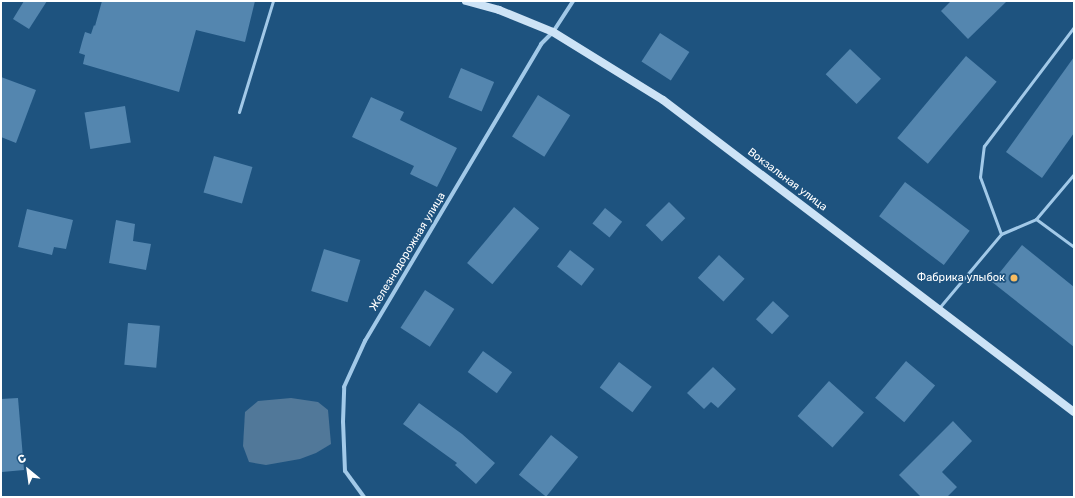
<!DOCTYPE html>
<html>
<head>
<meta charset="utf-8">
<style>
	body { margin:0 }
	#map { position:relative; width:1075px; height:498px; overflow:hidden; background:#1e537f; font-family:Rubik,sans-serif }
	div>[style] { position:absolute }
	.water>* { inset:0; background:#517899 }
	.building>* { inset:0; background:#5486af; transform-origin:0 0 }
	.lane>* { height:3px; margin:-1.5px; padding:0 1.5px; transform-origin:1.5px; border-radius:1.5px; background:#a2c9e8 }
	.street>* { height:4px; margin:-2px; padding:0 2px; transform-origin:2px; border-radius:2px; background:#a2c9e8 }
	.secondary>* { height:8px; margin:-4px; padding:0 4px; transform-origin:4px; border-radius:4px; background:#cde3f6 }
	.dots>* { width:11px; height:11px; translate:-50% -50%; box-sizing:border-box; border:2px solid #1e537f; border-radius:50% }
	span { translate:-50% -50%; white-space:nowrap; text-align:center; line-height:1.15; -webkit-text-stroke:3.5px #1e537f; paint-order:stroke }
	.street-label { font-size:11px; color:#fff }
	.poi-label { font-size:11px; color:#fff }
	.right { translate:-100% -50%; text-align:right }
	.frame { position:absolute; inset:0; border:2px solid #fff; pointer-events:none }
	.north { position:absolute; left:8px; top:450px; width:40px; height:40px; -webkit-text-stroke:3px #1e537f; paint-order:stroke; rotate:331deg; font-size:11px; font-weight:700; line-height:16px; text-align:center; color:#fff }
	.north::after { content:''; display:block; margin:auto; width:14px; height:18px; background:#fff; clip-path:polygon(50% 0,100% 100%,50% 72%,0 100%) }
</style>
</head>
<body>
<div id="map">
	<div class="water">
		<div style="clip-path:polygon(291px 398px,318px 402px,328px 410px,331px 444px,316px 453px,300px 459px,266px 465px,249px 462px,243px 446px,245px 412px,258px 401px)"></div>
	</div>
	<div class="building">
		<div style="clip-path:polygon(24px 1px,47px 1px,29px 29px,13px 19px)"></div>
		<div style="clip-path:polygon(102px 1px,255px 1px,245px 42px,196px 30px,179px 92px,83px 64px,85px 55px,79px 53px,82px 42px,85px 32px,91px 34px,94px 25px,95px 26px)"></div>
		<div style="clip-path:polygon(951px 1px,1007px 1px,968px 39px,941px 11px)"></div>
		<div style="left:660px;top:33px;width:35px;height:34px;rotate:33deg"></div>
		<div style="left:850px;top:49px;width:43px;height:35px;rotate:44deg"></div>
		<div style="left:966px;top:56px;width:40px;height:107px;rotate:40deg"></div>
		<div style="clip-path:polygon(1074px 57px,1074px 133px,1042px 178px,1006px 152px)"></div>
		<div style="left:461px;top:68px;width:36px;height:32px;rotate:23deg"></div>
		<div style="clip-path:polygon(1px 77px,36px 90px,16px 143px,1px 137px)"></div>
		<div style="left:538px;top:95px;width:38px;height:49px;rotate:32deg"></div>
		<div style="clip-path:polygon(371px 97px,404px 112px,400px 120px,457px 148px,437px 187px,410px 174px,414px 166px,352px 137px)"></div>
		<div style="left:125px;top:106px;width:37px;height:41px;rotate:81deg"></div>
		<div style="left:214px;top:156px;width:40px;height:38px;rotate:16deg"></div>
		<div style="left:905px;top:182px;width:81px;height:43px;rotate:37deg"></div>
		<div style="left:669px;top:202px;width:23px;height:33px;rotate:45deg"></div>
		<div style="left:514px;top:207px;width:33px;height:73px;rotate:40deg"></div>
		<div style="left:605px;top:208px;width:22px;height:20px;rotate:39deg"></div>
		<div style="clip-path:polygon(27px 209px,73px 220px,66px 249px,54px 247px,52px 255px,18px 247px)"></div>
		<div style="clip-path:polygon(116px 220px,135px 224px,133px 241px,151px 244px,146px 270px,109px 263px)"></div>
		<div style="clip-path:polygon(1022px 245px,1074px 287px,1074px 347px,992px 282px)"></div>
		<div style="left:324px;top:249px;width:38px;height:44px;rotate:17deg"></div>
		<div style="left:570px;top:250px;width:31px;height:21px;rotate:38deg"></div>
		<div style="left:719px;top:255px;width:35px;height:31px;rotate:43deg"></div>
		<div style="left:425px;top:290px;width:35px;height:45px;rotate:33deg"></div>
		<div style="left:773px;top:301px;width:22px;height:25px;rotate:43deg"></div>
		<div style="left:128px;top:323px;width:32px;height:42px;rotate:5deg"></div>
		<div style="left:483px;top:351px;width:36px;height:26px;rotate:36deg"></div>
		<div style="left:906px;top:361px;width:38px;height:48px;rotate:40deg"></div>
		<div style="left:619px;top:362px;width:41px;height:32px;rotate:37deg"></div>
		<div style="clip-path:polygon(713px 367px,736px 389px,718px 408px,711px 402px,704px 409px,687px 393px)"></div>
		<div style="left:829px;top:381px;width:47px;height:47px;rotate:42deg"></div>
		<div style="clip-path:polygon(18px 398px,24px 470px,2px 472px,1px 399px)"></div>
		<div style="clip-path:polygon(419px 403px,462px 434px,495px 463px,476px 484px,455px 465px,457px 463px,403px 424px)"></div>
		<div style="clip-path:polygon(953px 421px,972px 441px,942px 472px,957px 487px,947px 497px,921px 497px,899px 475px)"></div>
		<div style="left:551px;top:435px;width:35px;height:51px;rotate:39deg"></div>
	</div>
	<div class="lane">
		<div style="left:239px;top:112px;width:116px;rotate:-73deg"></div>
		<div style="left:1036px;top:219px;width:47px;rotate:36.4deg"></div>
		<div style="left:1001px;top:234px;width:61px;rotate:-110.2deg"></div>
		<div style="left:980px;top:177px;width:31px;rotate:-83deg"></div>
		<div style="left:984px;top:146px;width:149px;rotate:-52.9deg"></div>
		<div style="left:939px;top:308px;width:97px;rotate:-50deg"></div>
		<div style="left:1001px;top:234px;width:38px;rotate:-23deg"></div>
		<div style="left:1036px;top:219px;width:59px;rotate:-49.8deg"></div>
	</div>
	<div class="street">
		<div style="left:364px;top:497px;width:32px;rotate:-126deg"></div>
		<div style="left:345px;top:471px;width:49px;rotate:-92.3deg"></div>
		<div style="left:343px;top:422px;width:35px;rotate:-88deg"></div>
		<div style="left:344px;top:387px;width:51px;rotate:-65.5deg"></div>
		<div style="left:365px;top:341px;width:345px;rotate:-59.3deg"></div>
		<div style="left:541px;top:44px;width:17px;rotate:-45deg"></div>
		<div style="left:553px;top:32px;width:37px;rotate:-57deg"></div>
	</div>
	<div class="secondary">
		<div style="left:466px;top:1px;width:34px;rotate:15deg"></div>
		<div style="left:499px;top:10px;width:58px;rotate:22.2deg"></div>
		<div style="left:553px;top:32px;width:129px;rotate:31.7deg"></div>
		<div style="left:663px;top:100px;width:516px;rotate:37.2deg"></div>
	</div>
	<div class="dots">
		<div style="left:1014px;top:278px;background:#f7bc61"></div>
	</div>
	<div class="street-label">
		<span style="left:787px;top:180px;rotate:37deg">Вокзальная улица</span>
		<span style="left:408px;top:252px;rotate:-59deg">Железнодорожная улица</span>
	</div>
	<div class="poi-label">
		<span class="right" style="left:1005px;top:278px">Фабрика улыбок</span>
	</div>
	<div class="frame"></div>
	<div class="north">С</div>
</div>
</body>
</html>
